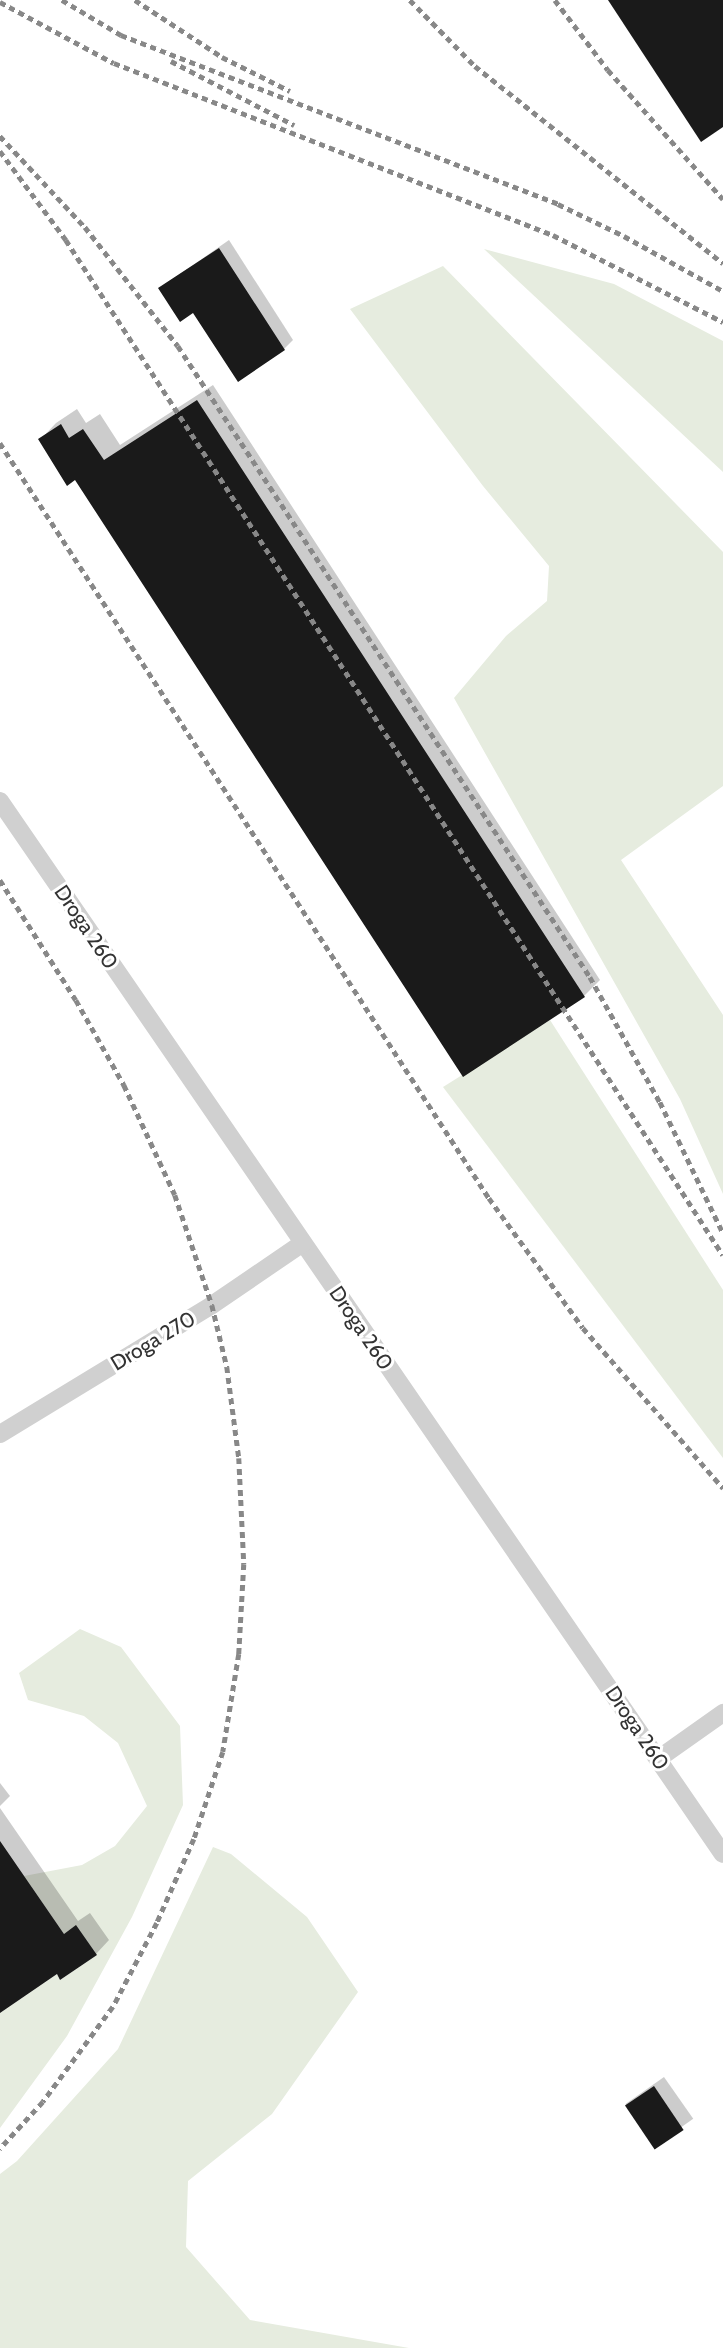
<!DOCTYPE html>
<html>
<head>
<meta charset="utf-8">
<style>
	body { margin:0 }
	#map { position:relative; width:723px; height:2348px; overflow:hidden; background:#fff; font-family:Cabin,sans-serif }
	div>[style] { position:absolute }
	.green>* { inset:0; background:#e6ecdf }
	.shadow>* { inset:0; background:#0003; transform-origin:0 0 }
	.building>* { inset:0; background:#1a1a1a; transform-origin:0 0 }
	.service>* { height:18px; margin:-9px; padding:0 9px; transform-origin:9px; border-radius:9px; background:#d0d0d0 }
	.rail>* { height:4.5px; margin-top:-2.25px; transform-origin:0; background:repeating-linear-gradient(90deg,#888 0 6px,transparent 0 10.5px) }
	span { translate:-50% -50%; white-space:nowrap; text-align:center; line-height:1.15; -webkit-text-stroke:6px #fff; paint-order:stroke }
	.street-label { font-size:21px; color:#333 }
</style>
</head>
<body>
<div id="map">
	<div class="green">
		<div style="clip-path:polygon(484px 249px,614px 284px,723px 341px,723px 472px)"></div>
		<div style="clip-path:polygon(443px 266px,723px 552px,723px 786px,621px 860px,723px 1015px,723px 1194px,680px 1099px,454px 698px,506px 636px,547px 601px,549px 566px,483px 486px,350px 309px)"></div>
		<div style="clip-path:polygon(550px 1020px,723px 1290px,723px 1458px,443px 1087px)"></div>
		<div style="clip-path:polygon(80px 1629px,121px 1647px,180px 1726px,183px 1805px,132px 1917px,67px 2036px,0 2128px,0 2013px,57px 1974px,60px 1980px,97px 1955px,76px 1926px,64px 1934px,24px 1876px,82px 1865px,115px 1846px,147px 1806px,118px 1743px,84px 1716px,28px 1700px,19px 1673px)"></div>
		<div style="clip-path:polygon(213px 1847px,231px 1854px,307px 1917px,358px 1992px,272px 2114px,188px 2181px,186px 2247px,250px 2320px,409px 2348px,0 2348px,0 2174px,17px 2161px,118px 2049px)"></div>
	</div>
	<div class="shadow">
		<div style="clip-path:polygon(229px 240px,293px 340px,284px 349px,193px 311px,160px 288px)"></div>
		<div style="clip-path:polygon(213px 385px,600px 980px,584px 996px,40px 440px,56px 423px,77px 409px,86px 423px,100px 414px,120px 445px)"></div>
		<div style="clip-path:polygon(0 1783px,10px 1796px,0 1806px)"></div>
		<div style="clip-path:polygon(0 1808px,78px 1921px,90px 1913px,109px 1940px,96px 1954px,57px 1972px,0 2011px)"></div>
		<div style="left:664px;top:2077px;width:51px;height:47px;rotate:55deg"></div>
	</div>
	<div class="building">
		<div style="clip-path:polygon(608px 0,723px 0,723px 127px,701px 142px)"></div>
		<div style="clip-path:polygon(219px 248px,285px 350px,238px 382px,193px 313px,180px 322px,158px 288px)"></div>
		<div style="clip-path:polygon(197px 400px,585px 997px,463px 1077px,75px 480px,67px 486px,38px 439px,61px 424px,69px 438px,83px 429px,104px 460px)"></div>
		<div style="clip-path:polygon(0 1841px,64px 1934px,76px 1925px,97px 1955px,60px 1980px,57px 1974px,0 2013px)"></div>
		<div style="left:654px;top:2086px;width:53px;height:35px;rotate:56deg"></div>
	</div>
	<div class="service">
		<div style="left:0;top:801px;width:1277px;rotate:55.53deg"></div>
		<div style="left:0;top:1434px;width:248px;rotate:-31.3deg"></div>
		<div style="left:212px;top:1305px;width:110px;rotate:-34.3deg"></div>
		<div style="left:658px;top:1759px;width:80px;rotate:-35.3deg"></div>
	</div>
	<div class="rail">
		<div style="left:62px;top:0;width:69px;rotate:30.7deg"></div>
		<div style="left:121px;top:35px;width:469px;rotate:21.1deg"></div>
		<div style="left:558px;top:204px;width:73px;rotate:25.9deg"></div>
		<div style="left:624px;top:236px;width:113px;rotate:29.1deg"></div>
		<div style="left:135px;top:0;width:104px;rotate:33.2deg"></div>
		<div style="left:222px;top:57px;width:76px;rotate:26.6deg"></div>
		<div style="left:410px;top:0;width:93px;rotate:45.4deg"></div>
		<div style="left:475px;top:66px;width:317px;rotate:38.5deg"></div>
		<div style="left:555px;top:0;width:88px;rotate:52.9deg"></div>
		<div style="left:608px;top:70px;width:173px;rotate:48.3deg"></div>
		<div style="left:0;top:2px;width:129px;rotate:28.2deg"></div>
		<div style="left:114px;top:63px;width:471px;rotate:21.4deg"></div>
		<div style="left:553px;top:235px;width:191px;rotate:27.1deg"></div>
		<div style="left:171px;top:61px;width:139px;rotate:27.5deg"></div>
		<div style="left:0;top:136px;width:125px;rotate:47deg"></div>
		<div style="left:85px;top:227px;width:151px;rotate:52deg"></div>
		<div style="left:178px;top:346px;width:754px;rotate:56.86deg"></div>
		<div style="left:590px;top:977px;width:143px;rotate:60.8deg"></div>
		<div style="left:660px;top:1102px;width:145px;rotate:64.3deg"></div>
		<div style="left:0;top:151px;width:111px;rotate:53.4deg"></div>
		<div style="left:66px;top:240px;width:1209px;rotate:57.09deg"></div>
		<div style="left:0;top:443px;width:900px;rotate:57.07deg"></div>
		<div style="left:489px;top:1198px;width:160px;rotate:54.1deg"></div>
		<div style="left:583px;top:1328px;width:213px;rotate:48.8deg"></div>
		<div style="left:0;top:880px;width:142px;rotate:57.7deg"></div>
		<div style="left:76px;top:1000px;width:98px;rotate:60.5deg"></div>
		<div style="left:124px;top:1085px;width:121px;rotate:65.1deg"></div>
		<div style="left:175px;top:1195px;width:116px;rotate:71.4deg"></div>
		<div style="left:212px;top:1305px;width:64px;rotate:76.4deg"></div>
		<div style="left:227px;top:1367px;width:92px;rotate:82.5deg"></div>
		<div style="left:239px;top:1458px;width:106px;rotate:87.3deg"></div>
		<div style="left:244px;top:1564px;width:90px;rotate:93.2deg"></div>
		<div style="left:239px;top:1654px;width:99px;rotate:99.3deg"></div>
		<div style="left:223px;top:1752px;width:92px;rotate:108.4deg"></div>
		<div style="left:194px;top:1839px;width:92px;rotate:113.8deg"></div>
		<div style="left:157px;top:1923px;width:95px;rotate:117.6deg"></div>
		<div style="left:113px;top:2007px;width:118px;rotate:126.4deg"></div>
		<div style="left:43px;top:2102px;width:64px;rotate:132.5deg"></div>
	</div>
	<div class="street-label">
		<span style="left:86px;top:927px;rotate:56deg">Droga 260</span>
		<span style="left:361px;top:1328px;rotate:56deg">Droga 260</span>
		<span style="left:153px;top:1341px;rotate:-31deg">Droga 270</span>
		<span style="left:637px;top:1728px;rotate:56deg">Droga 260</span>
	</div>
</div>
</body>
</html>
